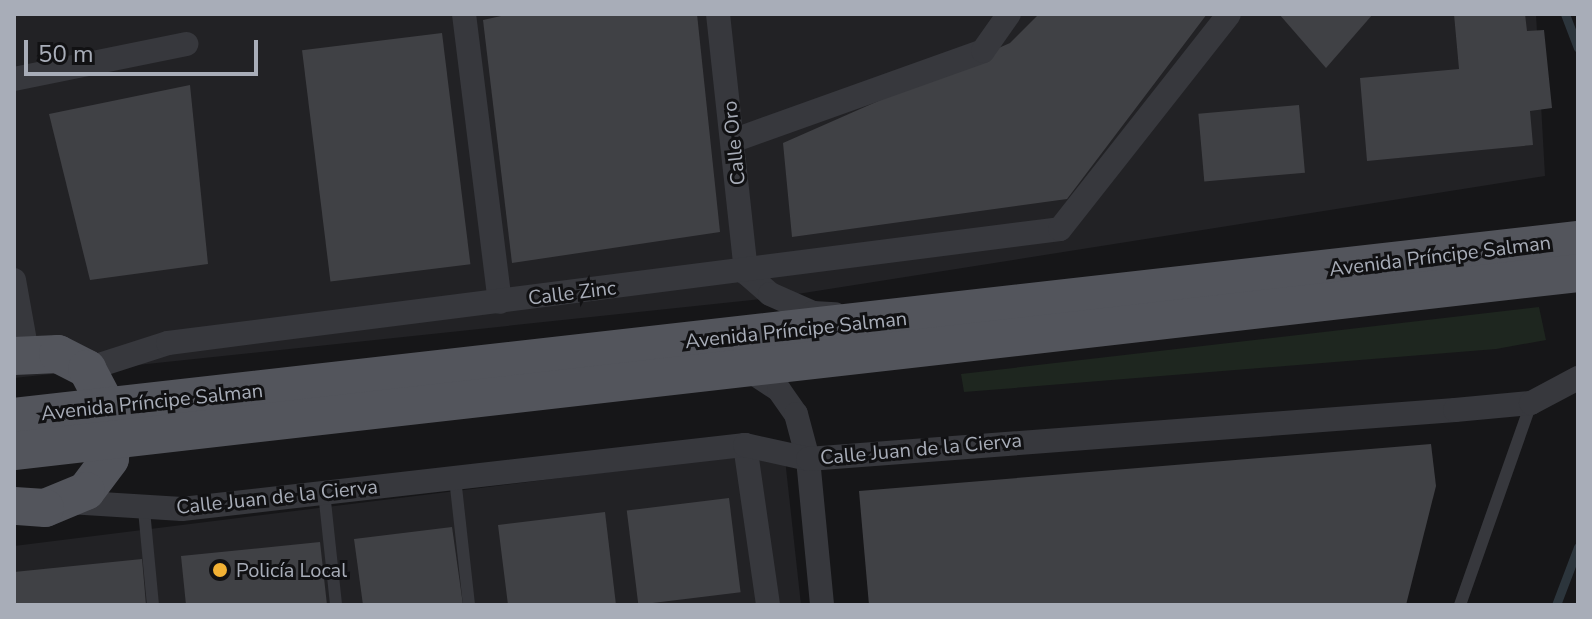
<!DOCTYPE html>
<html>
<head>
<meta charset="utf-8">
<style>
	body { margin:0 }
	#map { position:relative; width:1592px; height:619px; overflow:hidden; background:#161618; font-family:"Nunito Sans",sans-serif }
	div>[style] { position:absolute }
	.built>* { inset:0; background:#222225 }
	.green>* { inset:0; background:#1e261f }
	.stream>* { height:9px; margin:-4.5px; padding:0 4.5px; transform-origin:4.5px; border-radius:4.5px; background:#2c353c }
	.building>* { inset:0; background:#404145; transform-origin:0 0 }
	.service>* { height:12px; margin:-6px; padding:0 6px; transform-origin:6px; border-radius:6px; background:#37383d }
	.minor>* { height:24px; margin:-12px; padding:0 12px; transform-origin:12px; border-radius:12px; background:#37383d }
	.primary>* { height:38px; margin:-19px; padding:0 19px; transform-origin:19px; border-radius:19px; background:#53555c }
	.dots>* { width:22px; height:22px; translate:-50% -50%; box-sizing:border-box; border:4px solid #111113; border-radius:50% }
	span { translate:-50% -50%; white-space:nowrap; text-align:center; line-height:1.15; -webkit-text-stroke:6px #111113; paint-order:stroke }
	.street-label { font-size:20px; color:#a8adb8 }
	.poi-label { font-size:20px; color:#a8adb8 }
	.left { translate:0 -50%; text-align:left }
	.frame { position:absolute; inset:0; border:16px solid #a8adb8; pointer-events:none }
	.scale { position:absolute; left:24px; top:40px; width:234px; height:36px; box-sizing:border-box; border:4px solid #a8adb8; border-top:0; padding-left:10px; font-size:24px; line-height:28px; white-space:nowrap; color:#a8adb8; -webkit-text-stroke:6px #111113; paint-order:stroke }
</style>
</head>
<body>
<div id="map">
	<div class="built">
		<div style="clip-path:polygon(14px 14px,1536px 14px,1545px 176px,772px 298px,14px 378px)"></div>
		<div style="clip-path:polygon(784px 450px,801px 605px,14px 605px,14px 546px)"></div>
	</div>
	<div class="green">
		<div style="clip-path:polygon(1539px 307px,1546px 340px,1496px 349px,964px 392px,961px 374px)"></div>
	</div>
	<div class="stream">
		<div style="left:1565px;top:14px;width:36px;rotate:69deg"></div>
		<div style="left:1556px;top:605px;width:62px;rotate:-69.2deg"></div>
	</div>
	<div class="building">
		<div style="clip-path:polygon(510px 14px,697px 14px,720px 232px,512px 263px,483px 20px)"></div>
		<div style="clip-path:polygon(1039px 14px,1207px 14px,1067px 199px,792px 237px,783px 143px,1010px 43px)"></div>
		<div style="clip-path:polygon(1279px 14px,1373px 14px,1326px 68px)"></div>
		<div style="clip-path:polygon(1454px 14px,1525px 14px,1527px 31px,1544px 30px,1552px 108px,1530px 111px,1533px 145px,1367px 161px,1360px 78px,1459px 69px)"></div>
		<div style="left:442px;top:33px;width:233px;height:141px;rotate:83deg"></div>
		<div style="clip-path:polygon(190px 85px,208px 264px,90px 280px,49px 114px)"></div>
		<div style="left:1299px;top:105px;width:68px;height:101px;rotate:85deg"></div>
		<div style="clip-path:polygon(1431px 444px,1436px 486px,1406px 605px,869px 605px,859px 491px)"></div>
		<div style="left:729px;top:498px;width:95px;height:103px;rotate:83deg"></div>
		<div style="clip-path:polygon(605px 512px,616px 605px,508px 605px,498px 525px)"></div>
		<div style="clip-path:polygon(452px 527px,463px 605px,363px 605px,354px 539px)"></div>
		<div style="clip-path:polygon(320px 542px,327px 605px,186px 605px,181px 556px)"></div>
		<div style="clip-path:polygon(142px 559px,146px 605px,14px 605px,14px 572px)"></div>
	</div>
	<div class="service">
		<div style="left:455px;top:478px;width:128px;rotate:83.7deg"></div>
		<div style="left:324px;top:492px;width:114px;rotate:83.9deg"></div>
		<div style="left:144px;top:510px;width:95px;rotate:84.6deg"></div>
		<div style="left:1460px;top:605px;width:214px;rotate:-70.6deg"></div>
	</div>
	<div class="minor">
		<div style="left:464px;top:14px;width:290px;rotate:82.9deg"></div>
		<div style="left:718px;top:14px;width:261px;rotate:83.8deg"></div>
		<div style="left:746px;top:273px;width:32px;rotate:41deg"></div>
		<div style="left:770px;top:294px;width:47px;rotate:23.8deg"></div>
		<div style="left:813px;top:313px;width:22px;rotate:3deg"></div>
		<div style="left:14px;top:79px;width:176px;rotate:-11.5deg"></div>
		<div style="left:735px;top:140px;width:263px;rotate:-19.7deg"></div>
		<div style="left:983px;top:51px;width:45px;rotate:-54.9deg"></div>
		<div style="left:14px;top:280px;width:73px;rotate:79.8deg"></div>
		<div style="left:744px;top:367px;width:42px;rotate:33.3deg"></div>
		<div style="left:779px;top:390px;width:29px;rotate:55deg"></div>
		<div style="left:796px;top:414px;width:47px;rotate:75.1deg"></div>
		<div style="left:808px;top:459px;width:147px;rotate:84.5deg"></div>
		<div style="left:87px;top:369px;width:85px;rotate:-17.8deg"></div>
		<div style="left:168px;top:343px;width:899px;rotate:-7.28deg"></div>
		<div style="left:1060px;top:229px;width:273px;rotate:-51.8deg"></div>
		<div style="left:745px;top:445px;width:162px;rotate:81.8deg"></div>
		<div style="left:69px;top:502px;width:113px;rotate:3.5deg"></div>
		<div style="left:182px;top:509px;width:567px;rotate:-6.49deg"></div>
		<div style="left:745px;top:445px;width:65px;rotate:12.5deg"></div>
		<div style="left:808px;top:459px;width:649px;rotate:-4.33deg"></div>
		<div style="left:1455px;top:410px;width:76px;rotate:-5.3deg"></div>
		<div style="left:1531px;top:403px;width:53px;rotate:-28deg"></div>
	</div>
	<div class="primary">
		<div style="left:14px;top:356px;width:44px;rotate:-2.6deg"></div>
		<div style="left:58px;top:354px;width:33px;rotate:27deg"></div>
		<div style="left:87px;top:369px;width:60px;rotate:62.2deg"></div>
		<div style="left:115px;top:422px;width:37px;rotate:98deg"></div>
		<div style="left:110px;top:459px;width:40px;rotate:127deg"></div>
		<div style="left:86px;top:491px;width:44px;rotate:157.5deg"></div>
		<div style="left:45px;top:508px;width:31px;rotate:-176deg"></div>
		<div style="left:14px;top:417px;width:1574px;rotate:-6.46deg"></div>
		<div style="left:14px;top:451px;width:1574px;rotate:-6.49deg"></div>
	</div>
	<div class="dots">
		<div style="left:220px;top:570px;background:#f2b134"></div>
	</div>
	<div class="street-label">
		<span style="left:734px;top:143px;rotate:-96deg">Calle Oro</span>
		<span style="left:1440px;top:256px;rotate:-7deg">Avenida Príncipe Salman</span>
		<span style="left:572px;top:293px;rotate:-7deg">Calle Zinc</span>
		<span style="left:796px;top:330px;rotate:-6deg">Avenida Príncipe Salman</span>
		<span style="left:152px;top:402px;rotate:-6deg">Avenida Príncipe Salman</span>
		<span style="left:921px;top:449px;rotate:-5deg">Calle Juan de la Cierva</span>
		<span style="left:277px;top:497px;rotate:-6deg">Calle Juan de la Cierva</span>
	</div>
	<div class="poi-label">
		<span class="left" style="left:236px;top:570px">Policía Local</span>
	</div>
	<div class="frame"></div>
	<div class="scale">50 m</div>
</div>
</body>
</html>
